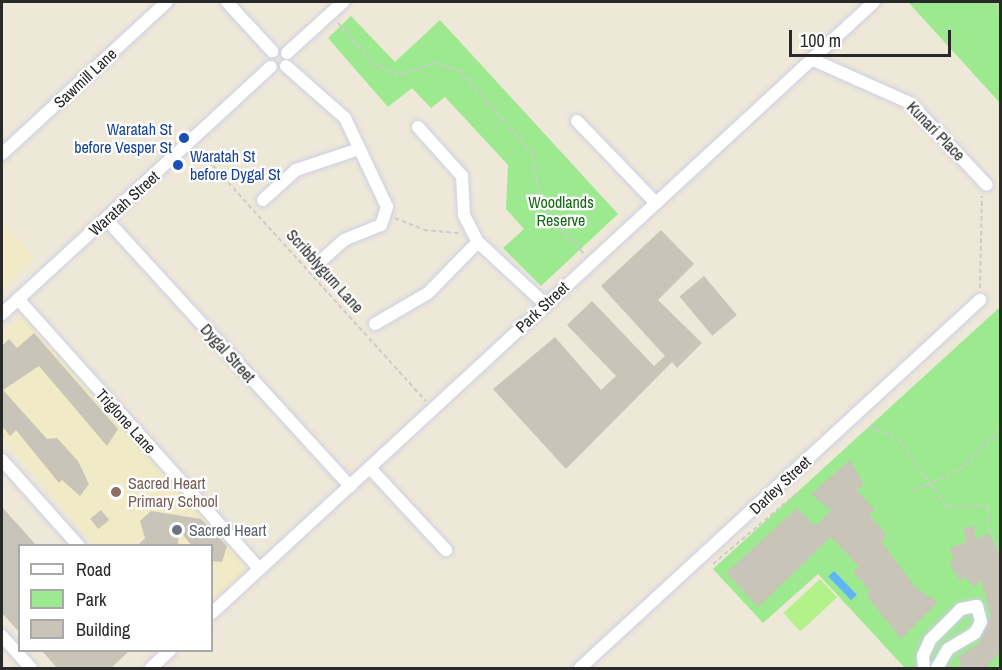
<!DOCTYPE html>
<html>
<head>
<meta charset="utf-8">
<style>
	body { margin:0 }
	#map { position:relative; width:1002px; height:670px; overflow:hidden; background:#ede8d8; font-family:"Archivo Narrow",sans-serif }
	div>[style] { position:absolute }
	.education>* { inset:0; background:#f1eac6 }
	.green>* { inset:0; background:#9de98f }
	.pitch>* { inset:0; background:#b2f289; transform-origin:0 0 }
	.water>* { inset:0; background:#60b5fa; transform-origin:0 0 }
	.building>* { inset:0; background:#c8c4b8; transform-origin:0 0 }
	.path>* { height:2px; margin-top:-1px; transform-origin:0; background:repeating-linear-gradient(90deg,#ccc 0 4.5px,transparent 0 7.5px) }
	.roads { filter:drop-shadow(0 0 2px #cecee4) drop-shadow(0 0 2px #cecee4) }
	.minor>* { height:12px; margin:-6px; padding:0 6px; transform-origin:6px; border-radius:6px; background:#fff }
	.dots>* { width:16px; height:16px; translate:-50% -50%; box-sizing:border-box; border:3px solid #fff; border-radius:50% }
	span { translate:-50% -50%; white-space:nowrap; text-align:center; line-height:1.15; -webkit-text-stroke:4.5px #fff; paint-order:stroke }
	.street-label { font-size:16px; color:#292929 }
	.transit-label { font-size:16px; color:#164399 }
	.right { translate:-100% -50%; text-align:right }
	.left { translate:0 -50%; text-align:left }
	.park-label { font-size:16px; color:#146c12 }
	.education-label { font-size:16px; color:#785e54 }
	.worship-label { font-size:16px; color:#5b616d }
	.frame { position:absolute; inset:0; border:3px solid #292929; pointer-events:none }
	.legend { position:absolute; left:18px; top:544px; width:195px; height:108px; box-sizing:border-box; background:#fff; border:2px solid #a9a9a9; margin:0; padding:8px 10px; list-style:none; font-size:18px; color:#292929 }
	.legend li { display:flex; align-items:center; gap:12px; height:30px }
	.legend b { width:30px; border:2px solid #a9a9a9 }
	.scale { position:absolute; left:789px; top:30px; width:162px; height:27px; box-sizing:border-box; border:3px solid #292929; border-top:0; padding-left:8px; font-size:18px; line-height:21px; white-space:nowrap; color:#292929; -webkit-text-stroke:4px #fff; paint-order:stroke }
</style>
</head>
<body>
<div id="map">
	<div class="education">
		<div style="clip-path:polygon(2px 220px,35px 259px,2px 290px)"></div>
		<div style="clip-path:polygon(24px 314px,251px 566px,212px 601px,212px 546px,94px 545px,2px 438px,2px 334px)"></div>
	</div>
	<div class="green">
		<div style="clip-path:polygon(908px 2px,1000px 2px,1000px 103px)"></div>
		<div style="clip-path:polygon(351px 16px,395px 62px,440px 20px,618px 214px,541px 286px,503px 248px,524px 229px,506px 209px,508px 165px,445px 97px,431px 108px,412px 88px,388px 107px,328px 38px)"></div>
		<div style="clip-path:polygon(1000px 307px,1000px 668px,905px 668px,818px 574px,763px 623px,713px 569px)"></div>
	</div>
	<div class="pitch">
		<div style="left:820px;top:579px;width:25px;height:50px;rotate:47deg"></div>
	</div>
	<div class="water">
		<div style="left:834px;top:571px;width:33px;height:8px;rotate:46deg"></div>
	</div>
	<div class="building">
		<div style="clip-path:polygon(661px 230px,694px 264px,658px 300px,702px 343px,677px 368px,672px 362px,566px 469px,493px 389px,555px 337px,601px 390px,616px 376px,567px 325px,592px 301px,654px 366px,665px 356px,601px 286px)"></div>
		<div style="left:704px;top:276px;width:51px;height:32px;rotate:50deg"></div>
		<div style="clip-path:polygon(34px 333px,118px 429px,107px 446px,39px 366px,3px 390px,47px 439px,57px 438px,78px 461px,89px 484px,80px 496px,62px 480px,59px 483px,16px 430px,10px 436px,2px 426px,2px 346px,9px 339px,17px 348px)"></div>
		<div style="clip-path:polygon(850px 460px,864px 484px,857px 490px,875px 510px,869px 515px,887px 535px,881px 541px,916px 588px,938px 602px,901px 639px,867px 596px,871px 592px,853px 572px,859px 567px,831px 537px,758px 607px,726px 573px,797px 508px,815px 526px,831px 511px,811px 494px)"></div>
		<div style="clip-path:polygon(2px 507px,37px 546px,20px 546px,20px 633px,2px 613px)"></div>
		<div style="left:101px;top:510px;width:13px;height:14px;rotate:51deg"></div>
		<div style="clip-path:polygon(151px 511px,201px 519px,227px 546px,222px 562px,212px 561px,212px 546px,192px 546px,179px 530px,178px 546px,137px 546px,145px 538px,140px 521px)"></div>
		<div style="clip-path:polygon(974px 526px,976px 539px,989px 534px,1000px 556px,1000px 652px,984px 669px,962px 669px,958px 657px,979px 644px,991px 615px,981px 580px,974px 587px,965px 577px,960px 581px,949px 562px,954px 560px,949px 548px,966px 542px,963px 528px)"></div>
		<div style="clip-path:polygon(42px 651px,129px 651px,110px 669px,58px 669px)"></div>
	</div>
	<div class="path">
		<div style="left:993px;top:2px;width:11px;rotate:49deg"></div>
		<div style="left:338px;top:23px;width:54px;rotate:49.5deg"></div>
		<div style="left:373px;top:64px;width:29px;rotate:22deg"></div>
		<div style="left:400px;top:75px;width:36px;rotate:-19deg"></div>
		<div style="left:434px;top:63px;width:27px;rotate:17deg"></div>
		<div style="left:460px;top:71px;width:111px;rotate:48.7deg"></div>
		<div style="left:533px;top:154px;width:51px;rotate:82.2deg"></div>
		<div style="left:540px;top:205px;width:67px;rotate:48deg"></div>
		<div style="left:198px;top:149px;width:340px;rotate:47.9deg"></div>
		<div style="left:395px;top:218px;width:31px;rotate:22deg"></div>
		<div style="left:424px;top:230px;width:36px;rotate:5deg"></div>
		<div style="left:980px;top:288px;width:92px;rotate:-88.8deg"></div>
		<div style="left:869px;top:427px;width:31px;rotate:22deg"></div>
		<div style="left:898px;top:439px;width:55px;rotate:54.6deg"></div>
		<div style="left:930px;top:484px;width:18px;rotate:164deg"></div>
		<div style="left:1000px;top:430px;width:52px;rotate:135deg"></div>
		<div style="left:963px;top:467px;width:37px;rotate:153deg"></div>
		<div style="left:930px;top:484px;width:28px;rotate:55deg"></div>
		<div style="left:946px;top:507px;width:42px;rotate:-1.4deg"></div>
		<div style="left:988px;top:506px;width:23px;rotate:88deg"></div>
		<div style="left:989px;top:529px;width:25px;rotate:63deg"></div>
		<div style="left:713px;top:564px;width:110px;rotate:-40.2deg"></div>
		<div style="left:999px;top:668px;width:1px"></div>
	</div>
	<div class="roads">
		<div class="minor">
			<div style="left:227px;top:2px;width:67px;rotate:47.4deg"></div>
			<div style="left:287px;top:53px;width:76px;rotate:-42.3deg"></div>
			<div style="left:811px;top:59px;width:108px;rotate:24deg"></div>
			<div style="left:910px;top:103px;width:112px;rotate:46.8deg"></div>
			<div style="left:286px;top:66px;width:79px;rotate:41.4deg"></div>
			<div style="left:345px;top:118px;width:98px;rotate:64.7deg"></div>
			<div style="left:387px;top:207px;width:19px;rotate:108deg"></div>
			<div style="left:381px;top:225px;width:40px;rotate:158deg"></div>
			<div style="left:344px;top:240px;width:31px;rotate:138deg"></div>
			<div style="left:577px;top:121px;width:114px;rotate:46.1deg"></div>
			<div style="left:418px;top:127px;width:66px;rotate:48.1deg"></div>
			<div style="left:462px;top:176px;width:39px;rotate:87deg"></div>
			<div style="left:464px;top:215px;width:30px;rotate:63deg"></div>
			<div style="left:478px;top:242px;width:91px;rotate:42.8deg"></div>
			<div style="left:2px;top:154px;width:224px;rotate:-42.7deg"></div>
			<div style="left:263px;top:200px;width:45px;rotate:-42.3deg"></div>
			<div style="left:296px;top:170px;width:66px;rotate:-18.4deg"></div>
			<div style="left:106px;top:219px;width:362px;rotate:47.6deg"></div>
			<div style="left:18px;top:299px;width:362px;rotate:48.2deg"></div>
			<div style="left:2px;top:314px;width:365px;rotate:-42.6deg"></div>
			<div style="left:375px;top:324px;width:61px;rotate:-30.3deg"></div>
			<div style="left:428px;top:293px;width:71px;rotate:-45.6deg"></div>
			<div style="left:2px;top:460px;width:115px;rotate:48.2deg"></div>
			<div style="left:370px;top:468px;width:112px;rotate:47.2deg"></div>
			<div style="left:212px;top:613px;width:901px;rotate:-42.71deg"></div>
			<div style="left:2px;top:636px;width:43px;rotate:47.8deg"></div>
			<div style="left:151px;top:668px;width:26px;rotate:-43deg"></div>
			<div style="left:580px;top:668px;width:544px;rotate:-42.61deg"></div>
			<div style="left:924px;top:668px;width:12px;rotate:-95deg"></div>
			<div style="left:923px;top:656px;width:17px;rotate:-66deg"></div>
			<div style="left:930px;top:640px;width:44px;rotate:-45deg"></div>
			<div style="left:961px;top:609px;width:16px;rotate:-11deg"></div>
			<div style="left:977px;top:606px;width:16px;rotate:76deg"></div>
			<div style="left:981px;top:622px;width:13px;rotate:119deg"></div>
			<div style="left:975px;top:633px;width:31px;rotate:149deg"></div>
			<div style="left:948px;top:649px;width:22px;rotate:120deg"></div>
		</div>
	</div>
	<div class="dots">
		<div style="left:184px;top:138px;background:#1a4fb4"></div>
		<div style="left:178px;top:165px;background:#1a4fb4"></div>
		<div style="left:116px;top:492px;background:#8d6e63"></div>
		<div style="left:177px;top:530px;background:#6b7280"></div>
	</div>
	<div class="street-label">
		<span style="left:85px;top:78px;rotate:-43deg">Sawmill Lane</span>
		<span style="left:936px;top:131px;rotate:46deg">Kunari Place</span>
		<span style="left:124px;top:203px;rotate:-42deg">Waratah Street</span>
		<span style="left:325px;top:271px;rotate:48deg">Scribblygum Lane</span>
		<span style="left:542px;top:307px;rotate:-43deg">Park Street</span>
		<span style="left:228px;top:353px;rotate:48deg">Dygal Street</span>
		<span style="left:126px;top:421px;rotate:48deg">Triglone Lane</span>
		<span style="left:780px;top:485px;rotate:-43deg">Darley Street</span>
	</div>
	<div class="transit-label">
		<span class="right" style="left:172px;top:138px">Waratah St<br>before Vesper St</span>
		<span class="left" style="left:190px;top:165px">Waratah St<br>before Dygal St</span>
	</div>
	<div class="park-label">
		<span style="left:561px;top:211px">Woodlands<br>Reserve</span>
	</div>
	<div class="education-label">
		<span class="left" style="left:128px;top:492px">Sacred Heart<br>Primary School</span>
	</div>
	<div class="worship-label">
		<span class="left" style="left:189px;top:530px">Sacred Heart</span>
	</div>
	<div class="frame"></div>
	<ul class="legend">
	<li><b style="height:8px;background:#fff"></b>Road</li>
	<li><b style="height:16px;background:#9de98f"></b>Park</li>
	<li><b style="height:16px;background:#c8c4b8"></b>Building</li>
	</ul>
	<div class="scale">100 m</div>
</div>
</body>
</html>
